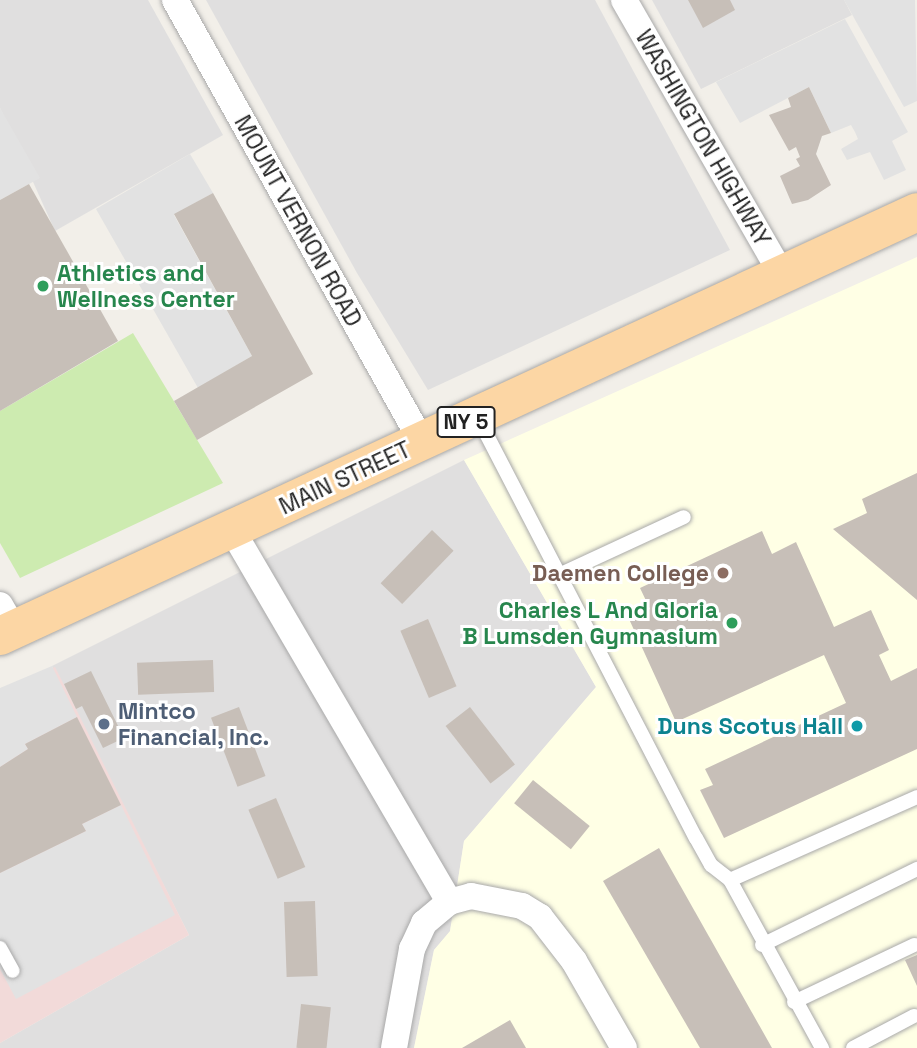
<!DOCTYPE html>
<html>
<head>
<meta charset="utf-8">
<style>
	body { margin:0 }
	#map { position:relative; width:917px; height:1048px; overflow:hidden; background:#f2efe9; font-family:"Space Grotesk",sans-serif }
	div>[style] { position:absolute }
	.residential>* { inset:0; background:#e0dfdf }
	.commercial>* { inset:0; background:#f2dad9 }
	.education>* { inset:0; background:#ffffe5 }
	.grass>* { inset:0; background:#cdebb0 }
	.parking>* { inset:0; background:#e2e2e2 }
	.building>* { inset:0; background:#c7bfb8; transform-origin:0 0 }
	.roads { filter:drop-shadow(0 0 2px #a9a9a9) drop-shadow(0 0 2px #a9a9a9) }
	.service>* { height:14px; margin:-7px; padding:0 7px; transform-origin:7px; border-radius:7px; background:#fff }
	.minor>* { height:26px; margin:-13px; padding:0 13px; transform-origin:13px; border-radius:13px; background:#fff }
	.primary>* { height:38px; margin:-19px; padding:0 19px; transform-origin:19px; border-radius:19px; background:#fcd6a4 }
	.dots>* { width:19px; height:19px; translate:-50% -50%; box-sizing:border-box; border:4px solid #fff; border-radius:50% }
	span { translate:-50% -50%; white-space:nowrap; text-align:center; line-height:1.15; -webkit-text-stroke:6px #fff; paint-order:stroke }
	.shield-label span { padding:2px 5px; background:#fff; border:2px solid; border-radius:5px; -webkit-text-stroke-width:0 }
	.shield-label { font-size:21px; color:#222; font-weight:700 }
	.street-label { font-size:23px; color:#222 }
	.leisure-label { font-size:23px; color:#27864d; font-weight:700 }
	.left { translate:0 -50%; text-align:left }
	.right { translate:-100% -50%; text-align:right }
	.education-label { font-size:23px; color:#785e54; font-weight:700 }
	.service-label { font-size:23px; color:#4e5e75; font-weight:700 }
	.culture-label { font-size:23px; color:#0d838f; font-weight:700 }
</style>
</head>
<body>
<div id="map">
	<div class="residential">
		<div style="clip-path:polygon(0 0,148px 0,223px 135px,55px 231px,0 108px)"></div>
		<div style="clip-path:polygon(206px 0,595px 0,730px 250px,428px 390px,357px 273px)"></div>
		<div style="clip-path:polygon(652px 0,844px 0,852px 15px,701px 89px)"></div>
		<div style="clip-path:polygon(464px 460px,596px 687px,464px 841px,450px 932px,434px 950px,414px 1048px,0 1048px,0 1043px,189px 935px,52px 666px)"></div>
	</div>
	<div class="commercial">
		<div style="clip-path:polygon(55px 667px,189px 935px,0 1043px,0 692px)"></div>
	</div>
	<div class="education">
		<div style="clip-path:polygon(917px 257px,917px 1048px,414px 1048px,434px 950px,450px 931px,464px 841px,596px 687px,464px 460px)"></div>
	</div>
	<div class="grass">
		<div style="clip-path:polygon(133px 333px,223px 483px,20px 578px,0 543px,0 411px)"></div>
	</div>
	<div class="parking">
		<div style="clip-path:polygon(844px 0,915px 0,917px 101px,904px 107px)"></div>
		<div style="clip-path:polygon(845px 19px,908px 132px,892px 141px,906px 170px,884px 180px,870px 152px,847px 160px,841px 149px,858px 139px,855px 132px,851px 125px,831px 133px,809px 87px,740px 123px,716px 82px)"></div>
		<div style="clip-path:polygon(0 108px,40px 178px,0 200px)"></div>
		<div style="clip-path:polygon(190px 154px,213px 193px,174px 215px,252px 356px,198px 388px,96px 209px)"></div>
		<div style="clip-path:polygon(52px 666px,77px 717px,25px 744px,28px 749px,0 767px,0 688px)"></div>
		<div style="clip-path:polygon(121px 805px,175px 915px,16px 999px,0 969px,0 873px,86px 831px,82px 824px)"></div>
	</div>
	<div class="building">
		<div style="clip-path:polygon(688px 0,730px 0,735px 10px,703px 28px)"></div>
		<div style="clip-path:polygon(809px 87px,831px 133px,822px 136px,816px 154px,831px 185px,808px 200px,792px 204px,780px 176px,800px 166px,796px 159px,800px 157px,796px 147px,789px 151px,769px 115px,791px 107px,788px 98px)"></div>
		<div style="clip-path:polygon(29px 184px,118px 341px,0 411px,0 200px)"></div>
		<div style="clip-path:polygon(213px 193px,313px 374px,197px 440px,174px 401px,252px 356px,174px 214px)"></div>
		<div style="clip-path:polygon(917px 473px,917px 600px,833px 529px,867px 513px,862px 499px)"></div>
		<div style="left:432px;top:530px;width:30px;height:74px;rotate:44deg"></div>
		<div style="clip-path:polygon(762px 531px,772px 554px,796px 542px,834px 627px,871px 610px,889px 650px,879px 655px,891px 681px,917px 668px,917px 749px,724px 838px,700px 790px,713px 785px,705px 769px,846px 703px,824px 655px,676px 722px,629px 619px,650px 609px,640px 588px)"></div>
		<div style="left:428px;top:619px;width:73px;height:30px;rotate:67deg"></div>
		<div style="left:213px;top:660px;width:32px;height:76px;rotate:88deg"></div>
		<div style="clip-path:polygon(91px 671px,124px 738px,103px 748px,82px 706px,76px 709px,64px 684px)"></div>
		<div style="left:239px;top:707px;width:74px;height:30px;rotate:69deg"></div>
		<div style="left:470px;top:707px;width:73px;height:31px;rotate:52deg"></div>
		<div style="clip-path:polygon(77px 717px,121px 805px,82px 824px,86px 831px,0 873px,0 767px,28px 749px,25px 744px)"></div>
		<div style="left:533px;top:780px;width:73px;height:30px;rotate:39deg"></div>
		<div style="left:276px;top:798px;width:75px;height:30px;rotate:67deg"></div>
		<div style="clip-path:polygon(659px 848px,772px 1048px,700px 1048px,603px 881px)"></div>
		<div style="left:315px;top:901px;width:75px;height:31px;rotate:88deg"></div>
		<div style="clip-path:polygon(917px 955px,917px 986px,905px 960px)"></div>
		<div style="left:301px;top:1004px;width:30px;height:44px;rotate:6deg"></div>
		<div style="clip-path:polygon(510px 1020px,526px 1048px,462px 1048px)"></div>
	</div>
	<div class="roads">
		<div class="service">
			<div style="left:478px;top:418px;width:473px;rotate:62.6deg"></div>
			<div style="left:696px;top:838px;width:31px;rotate:61deg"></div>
			<div style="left:711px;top:865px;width:24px;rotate:38deg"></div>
			<div style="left:730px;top:880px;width:192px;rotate:61.3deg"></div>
			<div style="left:563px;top:573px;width:133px;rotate:-24.8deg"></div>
			<div style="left:730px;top:880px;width:205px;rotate:-23.9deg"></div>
			<div style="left:762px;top:945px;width:173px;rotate:-26.1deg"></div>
			<div style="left:0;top:948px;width:26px;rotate:61deg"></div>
			<div style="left:794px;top:1002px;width:133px;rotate:-25.4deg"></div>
			<div style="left:853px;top:1048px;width:69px;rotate:-27.7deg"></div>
		</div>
		<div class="minor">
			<div style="left:175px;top:0;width:506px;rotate:60.8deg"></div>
			<div style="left:624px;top:0;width:317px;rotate:60.1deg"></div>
			<div style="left:232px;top:530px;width:431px;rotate:59.7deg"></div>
			<div style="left:0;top:605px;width:28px;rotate:60deg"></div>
			<div style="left:394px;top:1048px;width:101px;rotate:-79.7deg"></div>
			<div style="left:412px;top:949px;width:29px;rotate:-65deg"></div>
			<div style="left:424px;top:923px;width:33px;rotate:-40deg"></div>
			<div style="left:449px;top:902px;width:23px;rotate:-15deg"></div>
			<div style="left:471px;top:896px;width:52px;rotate:11.1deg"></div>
			<div style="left:522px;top:906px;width:21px;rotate:31deg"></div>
			<div style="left:540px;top:917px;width:56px;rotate:52.3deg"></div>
			<div style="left:574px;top:961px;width:100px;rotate:60.1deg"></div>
		</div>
		<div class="primary">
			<div style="left:0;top:636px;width:1010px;rotate:-24.81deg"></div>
		</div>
	</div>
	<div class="dots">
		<div style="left:43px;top:286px;background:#2e9e5b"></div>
		<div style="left:723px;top:573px;background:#8d6e63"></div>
		<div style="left:732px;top:623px;background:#2e9e5b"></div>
		<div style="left:104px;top:724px;background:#5c6f8a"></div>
		<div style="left:857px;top:726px;background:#0f9aa8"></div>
	</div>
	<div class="shield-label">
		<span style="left:466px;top:422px">NY 5</span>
	</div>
	<div class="street-label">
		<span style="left:703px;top:138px;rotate:60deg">WASHINGTON HIGHWAY</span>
		<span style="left:298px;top:221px;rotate:61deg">MOUNT VERNON ROAD</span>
		<span style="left:345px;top:478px;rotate:-25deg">MAIN STREET</span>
	</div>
	<div class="leisure-label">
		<span class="left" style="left:57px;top:286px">Athletics and<br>Wellness Center</span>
		<span class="right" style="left:718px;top:623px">Charles L And Gloria<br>B Lumsden Gymnasium</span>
	</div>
	<div class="education-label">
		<span class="right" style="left:709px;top:573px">Daemen College</span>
	</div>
	<div class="service-label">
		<span class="left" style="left:118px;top:724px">Mintco<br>Financial, Inc.</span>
	</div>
	<div class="culture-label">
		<span class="right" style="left:843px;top:726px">Duns Scotus Hall</span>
	</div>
</div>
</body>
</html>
